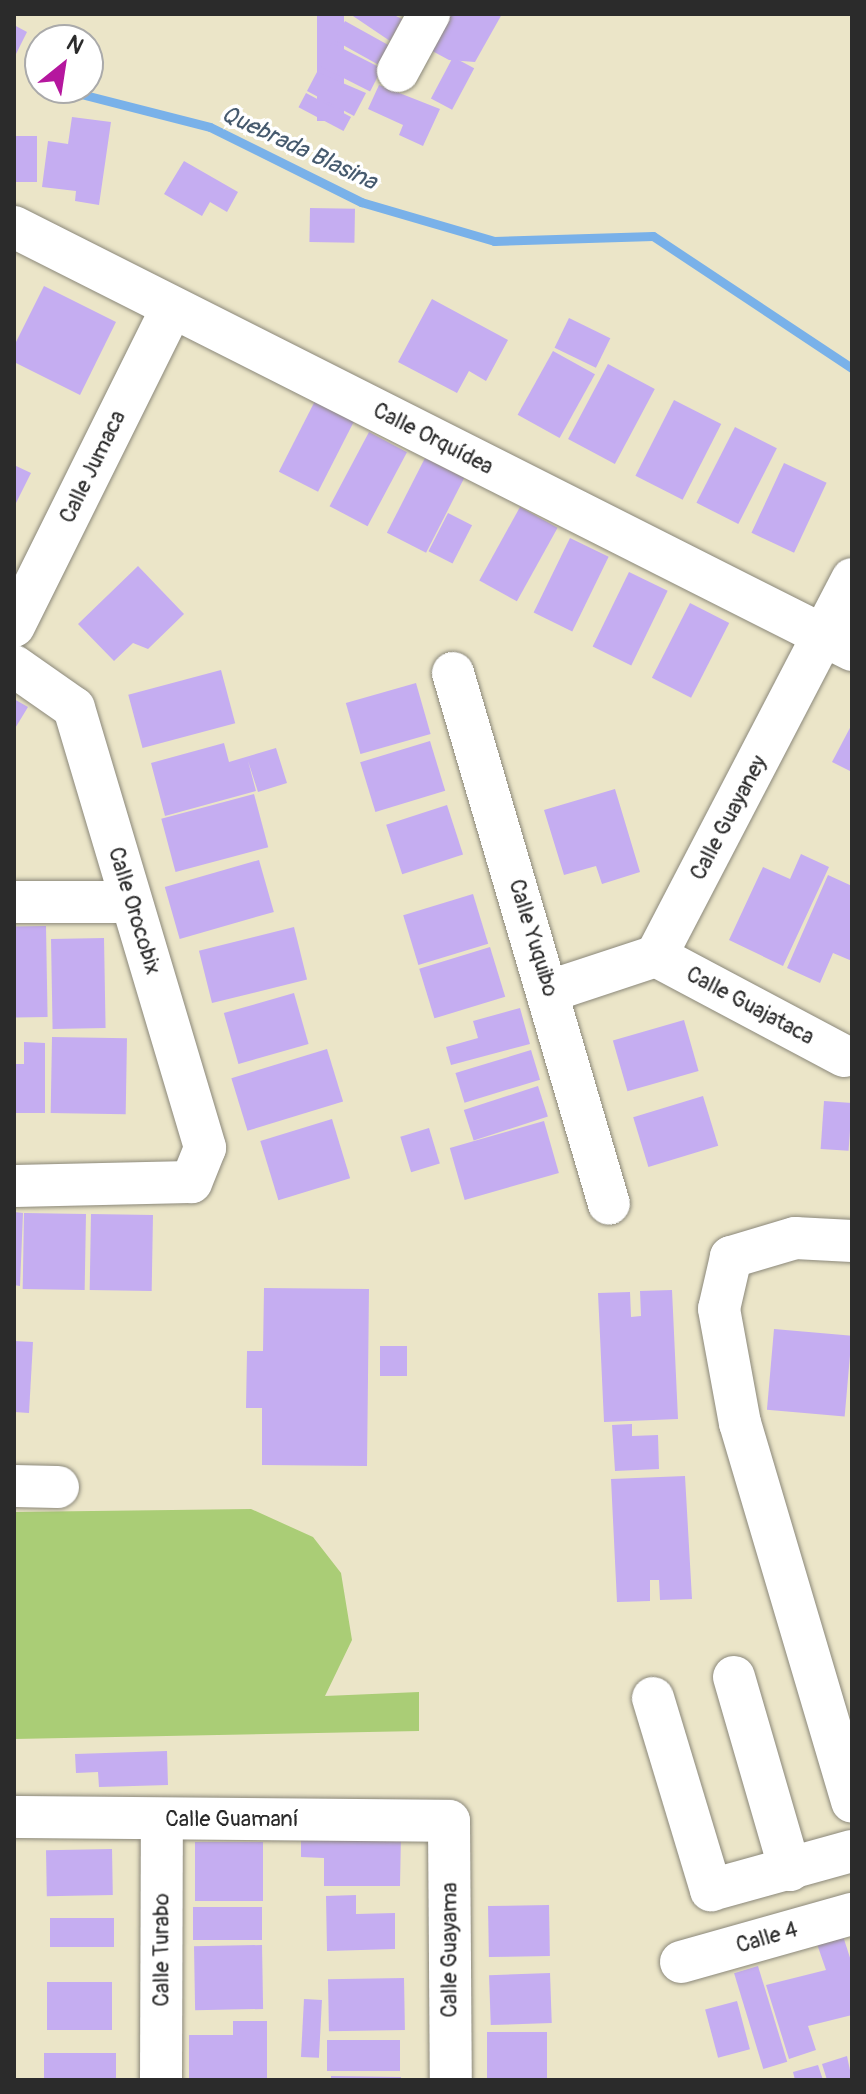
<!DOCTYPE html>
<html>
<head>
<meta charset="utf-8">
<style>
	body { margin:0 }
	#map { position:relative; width:866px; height:2094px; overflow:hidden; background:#ebe5c8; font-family:Pangolin,sans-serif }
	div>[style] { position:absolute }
	.green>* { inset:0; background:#aacd76 }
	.stream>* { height:9px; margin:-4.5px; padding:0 4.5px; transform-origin:4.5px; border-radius:4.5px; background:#79b1e9 }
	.building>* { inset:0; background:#c5adf1; transform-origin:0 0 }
	.roads { filter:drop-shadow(0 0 2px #8b887a) drop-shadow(0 0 2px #8b887a) }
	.minor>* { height:42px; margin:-21px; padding:0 21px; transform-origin:21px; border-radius:21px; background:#fff }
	span { translate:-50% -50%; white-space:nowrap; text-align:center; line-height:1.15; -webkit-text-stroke:7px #fff; paint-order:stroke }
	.street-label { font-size:22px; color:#2b2b2b }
	.water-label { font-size:24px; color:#465a6e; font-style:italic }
	.frame { position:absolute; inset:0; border:16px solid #2b2b2b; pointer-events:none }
	.north { position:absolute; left:24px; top:24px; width:80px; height:80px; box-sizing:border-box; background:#fff; border:2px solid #aaa; border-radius:50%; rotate:30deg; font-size:22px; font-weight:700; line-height:32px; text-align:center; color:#2b2b2b }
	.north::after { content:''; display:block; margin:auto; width:28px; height:36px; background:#b5179e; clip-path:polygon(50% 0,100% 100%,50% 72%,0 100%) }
</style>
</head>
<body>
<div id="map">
	<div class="green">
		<div style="clip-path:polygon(251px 1509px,313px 1537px,341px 1573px,352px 1640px,325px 1696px,419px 1692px,419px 1731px,14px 1739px,14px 1512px)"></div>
	</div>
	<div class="stream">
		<div style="left:73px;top:92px;width:141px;rotate:14.3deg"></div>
		<div style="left:210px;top:127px;width:169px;rotate:26.4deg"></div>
		<div style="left:361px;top:202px;width:139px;rotate:16.3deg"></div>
		<div style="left:494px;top:241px;width:159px;rotate:-1.8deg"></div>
		<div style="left:653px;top:236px;width:239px;rotate:33.6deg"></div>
	</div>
	<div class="building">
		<div style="left:317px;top:14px;width:27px;height:107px"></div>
		<div style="clip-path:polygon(350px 14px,392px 14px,402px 19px,390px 41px)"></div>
		<div style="clip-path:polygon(440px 14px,502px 14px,475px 62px,449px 60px,423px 46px)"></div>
		<div style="left:345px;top:21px;width:52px;height:22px;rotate:29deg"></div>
		<div style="clip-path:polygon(14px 25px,27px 32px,14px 58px)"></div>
		<div style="left:332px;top:43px;width:56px;height:26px;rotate:27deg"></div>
		<div style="left:453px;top:57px;width:24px;height:47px;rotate:28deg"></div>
		<div style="clip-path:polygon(317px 72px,366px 93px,354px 116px,307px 91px)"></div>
		<div style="clip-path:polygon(379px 85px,440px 109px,423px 146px,399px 135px,403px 125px,368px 109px)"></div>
		<div style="left:306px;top:93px;width:51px;height:16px;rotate:28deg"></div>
		<div style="clip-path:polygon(72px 117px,111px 122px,99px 205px,75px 201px,76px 191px,42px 187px,48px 141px,68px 144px)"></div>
		<div style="left:14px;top:136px;width:23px;height:46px"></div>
		<div style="clip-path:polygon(184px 161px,238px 192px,227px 212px,210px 202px,202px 216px,164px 194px)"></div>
		<div style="left:310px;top:208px;width:45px;height:34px;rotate:1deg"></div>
		<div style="clip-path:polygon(44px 286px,116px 322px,80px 395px,14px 362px,14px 346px)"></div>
		<div style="clip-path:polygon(432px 299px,508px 340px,486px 381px,469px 371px,457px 393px,398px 362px)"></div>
		<div style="left:569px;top:318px;width:46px;height:33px;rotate:26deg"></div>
		<div style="left:553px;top:351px;width:48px;height:73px;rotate:29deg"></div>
		<div style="left:608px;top:364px;width:53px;height:85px;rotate:28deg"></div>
		<div style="left:317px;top:397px;width:44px;height:84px;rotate:27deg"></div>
		<div style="left:674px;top:400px;width:53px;height:85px;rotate:27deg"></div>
		<div style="left:735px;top:427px;width:47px;height:85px;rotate:27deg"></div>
		<div style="left:369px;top:432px;width:43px;height:84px;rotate:28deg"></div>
		<div style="left:425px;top:458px;width:44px;height:84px;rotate:27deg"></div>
		<div style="left:784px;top:463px;width:47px;height:77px;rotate:25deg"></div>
		<div style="clip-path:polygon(14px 465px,31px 473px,14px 507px)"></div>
		<div style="left:520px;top:507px;width:43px;height:84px;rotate:29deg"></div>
		<div style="left:448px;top:513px;width:27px;height:43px;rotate:27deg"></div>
		<div style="left:570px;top:538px;width:43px;height:83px;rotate:26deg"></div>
		<div style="clip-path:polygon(138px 566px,184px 614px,148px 649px,133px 643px,114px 661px,78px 624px)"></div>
		<div style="left:629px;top:572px;width:43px;height:83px;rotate:26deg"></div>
		<div style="left:690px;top:603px;width:44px;height:84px;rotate:27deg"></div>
		<div style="left:221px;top:670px;width:55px;height:96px;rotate:75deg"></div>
		<div style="left:416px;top:683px;width:53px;height:73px;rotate:74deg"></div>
		<div style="clip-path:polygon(14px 699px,28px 707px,14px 730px)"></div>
		<div style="clip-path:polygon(852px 724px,852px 772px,832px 762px)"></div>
		<div style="left:430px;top:741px;width:52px;height:73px;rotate:73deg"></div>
		<div style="clip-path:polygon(224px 743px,229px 762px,276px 748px,287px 783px,258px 792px,248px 761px,256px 791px,165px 816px,151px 763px)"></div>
		<div style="clip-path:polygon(615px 789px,640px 872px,602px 884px,596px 866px,564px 875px,544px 810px)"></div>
		<div style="left:254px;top:794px;width:55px;height:96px;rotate:75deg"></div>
		<div style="left:447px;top:805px;width:52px;height:64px;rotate:72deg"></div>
		<div style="clip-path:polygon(801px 854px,829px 867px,783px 966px,729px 940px,763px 867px,790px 879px)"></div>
		<div style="left:259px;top:860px;width:54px;height:98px;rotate:74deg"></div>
		<div style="clip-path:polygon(828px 875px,852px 886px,852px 961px,833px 953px,820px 983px,787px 968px)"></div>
		<div style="left:473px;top:894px;width:52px;height:73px;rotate:73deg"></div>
		<div style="left:46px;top:926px;width:91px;height:32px;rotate:89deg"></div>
		<div style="left:294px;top:927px;width:54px;height:98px;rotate:76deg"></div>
		<div style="left:104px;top:938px;width:90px;height:53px;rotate:89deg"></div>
		<div style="left:490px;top:947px;width:52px;height:74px;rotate:73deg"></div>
		<div style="left:294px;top:993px;width:53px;height:73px;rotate:74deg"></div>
		<div style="clip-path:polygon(520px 1008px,530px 1044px,451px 1065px,446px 1047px,478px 1038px,473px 1021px)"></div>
		<div style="left:684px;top:1020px;width:53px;height:74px;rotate:74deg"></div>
		<div style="left:52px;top:1037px;width:75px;height:76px;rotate:1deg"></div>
		<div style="clip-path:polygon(24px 1042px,45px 1043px,45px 1113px,14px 1113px,14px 1064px,24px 1064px)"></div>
		<div style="left:327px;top:1049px;width:55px;height:100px;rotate:73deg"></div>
		<div style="left:531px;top:1050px;width:31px;height:79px;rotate:73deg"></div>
		<div style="left:538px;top:1086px;width:32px;height:78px;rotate:72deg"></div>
		<div style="left:703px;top:1096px;width:52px;height:73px;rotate:73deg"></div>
		<div style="left:824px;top:1101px;width:28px;height:48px;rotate:4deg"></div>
		<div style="left:332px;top:1119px;width:62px;height:75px;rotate:73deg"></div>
		<div style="left:544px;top:1121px;width:54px;height:98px;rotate:74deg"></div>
		<div style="left:429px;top:1128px;width:37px;height:30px;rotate:73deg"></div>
		<div style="clip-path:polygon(14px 1212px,23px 1213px,20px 1286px,14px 1285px)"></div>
		<div style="left:24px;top:1213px;width:62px;height:76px;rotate:1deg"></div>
		<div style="left:91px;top:1214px;width:62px;height:76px;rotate:1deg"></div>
		<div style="clip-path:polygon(264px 1288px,369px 1289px,367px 1466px,262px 1465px,262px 1408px,246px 1408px,247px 1351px,263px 1351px)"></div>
		<div style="clip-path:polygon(672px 1290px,678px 1419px,604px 1422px,598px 1293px,630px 1292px,631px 1317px,641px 1316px,640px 1291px)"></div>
		<div style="left:774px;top:1329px;width:78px;height:81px;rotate:5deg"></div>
		<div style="clip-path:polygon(14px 1341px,33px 1342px,29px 1413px,14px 1412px)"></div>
		<div style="left:380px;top:1346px;width:27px;height:30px"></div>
		<div style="clip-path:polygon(632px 1424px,632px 1436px,658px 1435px,659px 1469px,615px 1471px,612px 1425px)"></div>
		<div style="clip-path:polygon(685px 1476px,692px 1599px,660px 1600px,659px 1580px,650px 1580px,650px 1601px,617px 1602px,611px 1479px)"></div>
		<div style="clip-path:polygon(167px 1751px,168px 1785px,99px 1787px,98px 1772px,76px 1773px,75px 1754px)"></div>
		<div style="clip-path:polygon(301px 1834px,401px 1834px,400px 1886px,324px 1886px,324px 1858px,301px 1857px)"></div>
		<div style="left:263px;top:1842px;width:59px;height:68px;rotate:90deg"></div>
		<div style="left:112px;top:1849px;width:46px;height:66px;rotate:89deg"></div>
		<div style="clip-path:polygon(356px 1895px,356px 1914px,395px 1913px,395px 1949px,327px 1951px,326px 1896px)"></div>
		<div style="left:549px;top:1905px;width:51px;height:61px;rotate:89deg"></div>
		<div style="left:193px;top:1907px;width:69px;height:33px"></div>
		<div style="left:50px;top:1918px;width:64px;height:29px"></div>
		<div style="clip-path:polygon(843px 1936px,852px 1964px,852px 2015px,808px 2026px,816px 2050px,789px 2059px,766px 1985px,826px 1970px,817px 1944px)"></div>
		<div style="left:262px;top:1945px;width:64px;height:68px;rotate:89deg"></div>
		<div style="left:758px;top:1966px;width:100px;height:25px;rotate:73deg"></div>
		<div style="left:550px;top:1973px;width:50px;height:61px;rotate:88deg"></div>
		<div style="left:404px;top:1978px;width:52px;height:76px;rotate:89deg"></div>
		<div style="left:47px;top:1982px;width:65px;height:48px"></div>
		<div style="left:304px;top:1999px;width:18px;height:58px;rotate:3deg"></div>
		<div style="left:737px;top:2001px;width:50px;height:33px;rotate:75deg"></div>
		<div style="clip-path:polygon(233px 2021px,267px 2021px,267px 2080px,189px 2080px,189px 2035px,233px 2035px)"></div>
		<div style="left:547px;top:2032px;width:48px;height:60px;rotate:90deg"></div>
		<div style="left:400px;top:2040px;width:31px;height:73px;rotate:90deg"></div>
		<div style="left:44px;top:2053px;width:72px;height:27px"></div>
		<div style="clip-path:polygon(847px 2056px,852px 2080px,827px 2080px,822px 2064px)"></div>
		<div style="clip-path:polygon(818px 2065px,823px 2080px,795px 2080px,793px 2072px)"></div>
		<div style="clip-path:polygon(331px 2076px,401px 2077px,401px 2080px,331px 2080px)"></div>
	</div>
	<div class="roads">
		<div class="minor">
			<div style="left:398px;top:71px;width:65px;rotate:-61.5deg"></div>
			<div style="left:14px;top:227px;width:939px;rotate:26.78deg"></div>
			<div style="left:14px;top:626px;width:355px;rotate:-63.6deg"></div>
			<div style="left:14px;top:666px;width:73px;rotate:35deg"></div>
			<div style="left:74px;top:708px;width:459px;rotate:73.4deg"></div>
			<div style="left:205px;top:1148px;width:37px;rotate:112deg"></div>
			<div style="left:191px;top:1182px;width:177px;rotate:178.7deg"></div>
			<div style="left:453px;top:673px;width:553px;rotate:73.63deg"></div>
			<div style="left:14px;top:902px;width:117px"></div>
			<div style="left:656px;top:956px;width:213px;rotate:28deg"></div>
			<div style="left:550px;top:991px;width:112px;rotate:-18.3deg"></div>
			<div style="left:656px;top:956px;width:425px;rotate:-62.5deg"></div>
			<div style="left:852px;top:1241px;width:57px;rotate:-177deg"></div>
			<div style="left:795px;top:1238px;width:67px;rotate:163.5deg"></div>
			<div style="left:731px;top:1257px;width:53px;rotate:103deg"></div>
			<div style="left:719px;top:1309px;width:116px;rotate:79.6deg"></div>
			<div style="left:740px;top:1423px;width:395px;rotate:73.5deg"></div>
			<div style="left:14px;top:1486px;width:44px;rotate:1.3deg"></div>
			<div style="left:734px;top:1677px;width:201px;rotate:73.8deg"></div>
			<div style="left:653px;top:1698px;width:201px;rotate:73.2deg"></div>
			<div style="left:711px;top:1890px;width:146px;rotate:-15.5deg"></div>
			<div style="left:14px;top:1817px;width:435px;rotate:0.5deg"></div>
			<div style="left:449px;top:1821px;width:259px;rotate:89.6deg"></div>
			<div style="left:681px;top:1962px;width:178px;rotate:-15.7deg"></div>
			<div style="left:161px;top:2080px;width:261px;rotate:-89.8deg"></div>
		</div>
	</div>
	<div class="street-label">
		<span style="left:433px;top:439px;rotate:27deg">Calle Orquídea</span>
		<span style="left:93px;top:467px;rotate:-64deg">Calle Jumaca</span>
		<span style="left:729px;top:818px;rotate:-62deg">Calle Guayaney</span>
		<span style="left:134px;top:911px;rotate:73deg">Calle Orocobix</span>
		<span style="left:533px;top:938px;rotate:73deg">Calle Yuquibo</span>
		<span style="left:750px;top:1006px;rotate:28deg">Calle Guajataca</span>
		<span style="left:232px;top:1820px">Calle Guamaní</span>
		<span style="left:767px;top:1938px;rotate:-16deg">Calle 4</span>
		<span style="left:162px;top:1950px;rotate:-90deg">Calle Turabo</span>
		<span style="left:450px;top:1950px;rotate:-90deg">Calle Guayama</span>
	</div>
	<div class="water-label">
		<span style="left:299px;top:148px;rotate:25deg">Quebrada Blasina</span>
	</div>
	<div class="frame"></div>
	<div class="north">N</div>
</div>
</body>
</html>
